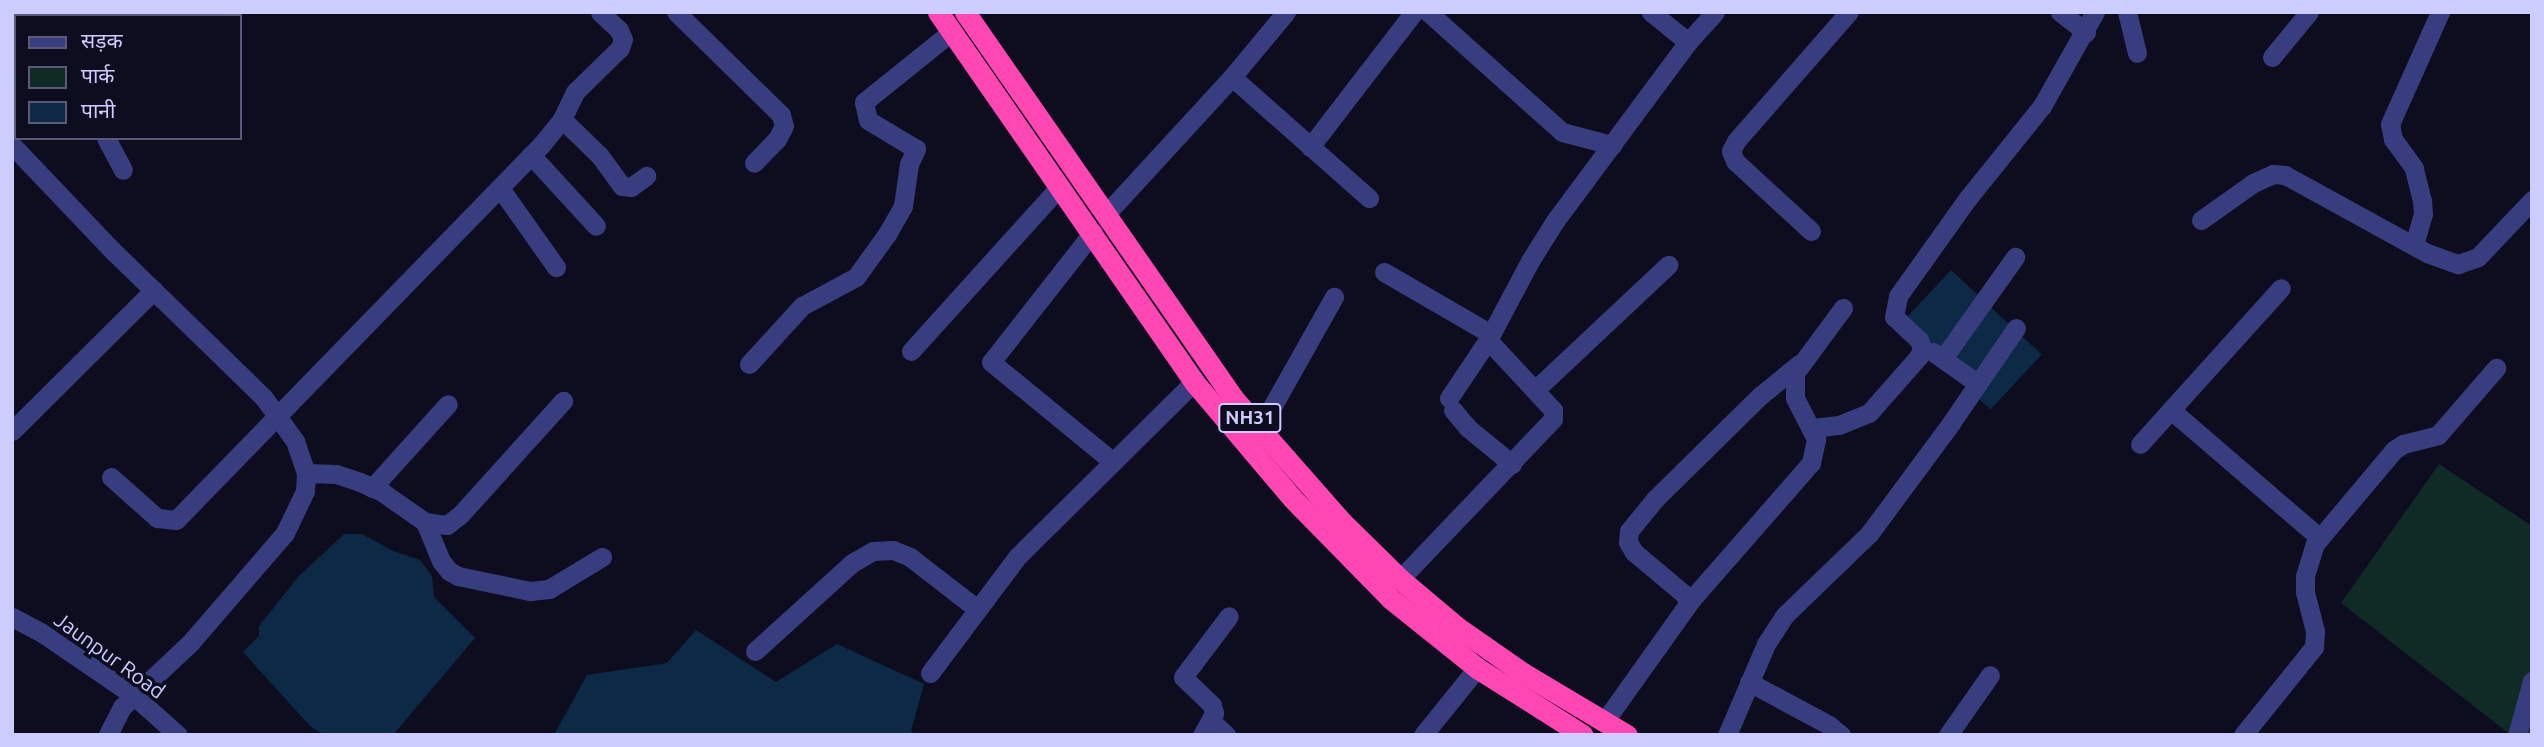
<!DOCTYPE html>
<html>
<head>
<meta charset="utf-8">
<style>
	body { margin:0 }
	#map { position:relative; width:2544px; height:747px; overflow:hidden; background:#0e0d20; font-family:Ubuntu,"Noto Sans Devanagari",sans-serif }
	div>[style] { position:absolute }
	.green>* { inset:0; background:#102a26 }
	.water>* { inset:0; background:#0c2945; transform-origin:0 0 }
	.minor>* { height:19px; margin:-9.5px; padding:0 9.5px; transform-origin:9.5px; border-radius:9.5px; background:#383d7f }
	.highway>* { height:21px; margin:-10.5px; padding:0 10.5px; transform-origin:10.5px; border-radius:10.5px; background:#ff47b3 }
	span { translate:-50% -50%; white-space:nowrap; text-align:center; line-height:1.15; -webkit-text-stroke:7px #0e0d20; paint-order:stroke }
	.shield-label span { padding:2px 5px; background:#0e0d20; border:2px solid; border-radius:5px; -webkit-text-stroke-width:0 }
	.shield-label { font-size:19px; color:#ccf; font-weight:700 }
	.street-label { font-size:21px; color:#ccf }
	.frame { position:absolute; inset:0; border:14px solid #ccf; pointer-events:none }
	.legend { position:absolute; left:14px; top:14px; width:228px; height:126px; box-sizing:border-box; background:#0e0d20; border:2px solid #5a5979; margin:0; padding:9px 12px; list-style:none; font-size:21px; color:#ccf }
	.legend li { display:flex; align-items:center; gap:14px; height:35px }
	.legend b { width:35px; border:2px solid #5a5979 }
</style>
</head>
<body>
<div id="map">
	<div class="green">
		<div style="clip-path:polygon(2439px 464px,2532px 526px,2532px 735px,2511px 735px,2341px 603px)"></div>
	</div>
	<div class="water">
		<div style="left:1951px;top:270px;width:124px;height:75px;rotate:43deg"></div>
		<div style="clip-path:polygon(344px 534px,362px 534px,393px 551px,420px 560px,432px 576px,434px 597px,475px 638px,393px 735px,325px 735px,311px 727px,243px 652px,259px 636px,259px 626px,299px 576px)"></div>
		<div style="clip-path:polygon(696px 630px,776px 682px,837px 644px,924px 684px,911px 731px,914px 735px,554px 735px,587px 675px,667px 663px)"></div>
	</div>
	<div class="minor">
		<div style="left:69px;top:12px;width:4px;rotate:63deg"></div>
		<div style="left:676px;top:12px;width:147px;rotate:44.4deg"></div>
		<div style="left:781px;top:115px;width:11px;rotate:75deg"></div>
		<div style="left:784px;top:126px;width:15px;rotate:118deg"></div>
		<div style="left:777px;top:139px;width:33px;rotate:134deg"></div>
		<div style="left:1428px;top:12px;width:180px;rotate:41.8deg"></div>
		<div style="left:1562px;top:132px;width:52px;rotate:14.6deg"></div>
		<div style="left:2060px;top:12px;width:33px;rotate:38deg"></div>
		<div style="left:2127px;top:12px;width:42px;rotate:76.3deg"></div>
		<div style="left:223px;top:16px;width:6px;rotate:-45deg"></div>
		<div style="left:1688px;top:42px;width:40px;rotate:-48deg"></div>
		<div style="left:2272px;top:57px;width:58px;rotate:-50.6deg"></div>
		<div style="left:1232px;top:77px;width:183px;rotate:41.5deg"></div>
		<div style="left:562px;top:119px;width:53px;rotate:44.2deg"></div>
		<div style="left:600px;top:156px;width:37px;rotate:54deg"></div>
		<div style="left:622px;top:186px;width:9px;rotate:6deg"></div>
		<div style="left:631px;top:187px;width:19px;rotate:-36deg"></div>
		<div style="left:12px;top:120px;width:7px;rotate:-56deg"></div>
		<div style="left:106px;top:138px;width:36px;rotate:62deg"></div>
		<div style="left:12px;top:145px;width:148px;rotate:46.4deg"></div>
		<div style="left:114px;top:252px;width:209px;rotate:44.2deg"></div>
		<div style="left:264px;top:398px;width:53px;rotate:54.2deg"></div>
		<div style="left:295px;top:441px;width:34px;rotate:71deg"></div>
		<div style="left:306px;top:473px;width:18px;rotate:93deg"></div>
		<div style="left:305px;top:491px;width:47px;rotate:115.5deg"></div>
		<div style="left:285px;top:533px;width:145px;rotate:130.8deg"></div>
		<div style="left:190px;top:643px;width:93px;rotate:136.7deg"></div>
		<div style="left:122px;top:707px;width:31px;rotate:117deg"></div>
		<div style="left:1310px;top:147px;width:170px;rotate:-52.4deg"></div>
		<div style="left:531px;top:155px;width:96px;rotate:47.5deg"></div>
		<div style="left:500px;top:188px;width:97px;rotate:54.7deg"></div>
		<div style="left:1106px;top:214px;width:186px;rotate:-47.4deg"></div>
		<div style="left:1232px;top:77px;width:85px;rotate:-50.3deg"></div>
		<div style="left:2201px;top:220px;width:64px;rotate:-35.4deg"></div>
		<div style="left:2253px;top:183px;width:22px;rotate:-24deg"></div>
		<div style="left:2273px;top:174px;width:12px;rotate:5deg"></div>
		<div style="left:2285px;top:175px;width:162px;rotate:28.8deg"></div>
		<div style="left:2427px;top:253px;width:33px;rotate:20deg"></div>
		<div style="left:2458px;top:264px;width:21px;rotate:-19deg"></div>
		<div style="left:2478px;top:257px;width:79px;rotate:-46.5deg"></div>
		<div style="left:1811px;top:231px;width:103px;rotate:-137.4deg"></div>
		<div style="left:1735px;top:161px;width:11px;rotate:-112deg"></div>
		<div style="left:1731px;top:151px;width:11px;rotate:-63deg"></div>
		<div style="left:1736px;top:141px;width:171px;rotate:-48.8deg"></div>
		<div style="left:1093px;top:232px;width:165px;rotate:128.1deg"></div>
		<div style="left:991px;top:362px;width:158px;rotate:39.3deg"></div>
		<div style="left:2414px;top:245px;width:32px;rotate:-74deg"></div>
		<div style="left:2423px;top:214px;width:13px;rotate:-94deg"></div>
		<div style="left:2422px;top:201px;width:34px;rotate:-104deg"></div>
		<div style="left:2414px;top:168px;width:36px;rotate:-126deg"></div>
		<div style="left:2393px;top:139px;width:15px;rotate:-101deg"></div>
		<div style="left:2390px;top:124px;width:123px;rotate:-65.9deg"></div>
		<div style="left:1384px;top:272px;width:124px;rotate:30.1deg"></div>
		<div style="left:911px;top:351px;width:222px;rotate:-47.9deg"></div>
		<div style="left:1933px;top:352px;width:55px;rotate:35.4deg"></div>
		<div style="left:1944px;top:357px;width:123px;rotate:-54.6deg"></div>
		<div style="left:749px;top:364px;width:79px;rotate:-47.6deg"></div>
		<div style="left:802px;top:306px;width:61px;rotate:-28.2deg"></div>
		<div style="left:856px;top:277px;width:53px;rotate:-54.2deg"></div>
		<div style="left:887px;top:234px;width:32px;rotate:-60deg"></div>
		<div style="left:903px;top:206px;width:42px;rotate:-81.9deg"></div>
		<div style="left:909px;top:164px;width:17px;rotate:-65deg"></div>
		<div style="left:916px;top:149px;width:56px;rotate:-148.9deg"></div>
		<div style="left:868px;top:120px;width:18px;rotate:-103deg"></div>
		<div style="left:864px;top:102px;width:112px;rotate:-38.8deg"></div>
		<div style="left:1535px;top:390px;width:183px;rotate:-43.2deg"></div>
		<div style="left:1449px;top:398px;width:70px;rotate:-56.1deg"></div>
		<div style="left:1488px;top:340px;width:89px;rotate:-62deg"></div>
		<div style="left:1530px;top:261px;width:47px;rotate:-58deg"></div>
		<div style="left:1555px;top:221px;width:223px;rotate:-53.4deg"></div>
		<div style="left:1688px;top:42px;width:48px;rotate:-141deg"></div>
		<div style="left:1453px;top:410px;width:23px;rotate:50deg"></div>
		<div style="left:1468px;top:428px;width:57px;rotate:39.3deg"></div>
		<div style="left:2171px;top:410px;width:196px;rotate:40.7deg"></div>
		<div style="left:1813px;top:428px;width:26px;rotate:-7deg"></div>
		<div style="left:1839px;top:425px;width:32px;rotate:-22deg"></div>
		<div style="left:1869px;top:413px;width:76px;rotate:-48.7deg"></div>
		<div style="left:1919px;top:356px;width:9px;rotate:-69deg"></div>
		<div style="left:1922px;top:348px;width:9px;rotate:-111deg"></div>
		<div style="left:1919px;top:340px;width:34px;rotate:-137deg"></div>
		<div style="left:1894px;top:317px;width:21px;rotate:-79deg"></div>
		<div style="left:1898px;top:296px;width:120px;rotate:-54.5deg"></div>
		<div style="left:1968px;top:198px;width:118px;rotate:-51.2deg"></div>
		<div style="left:2042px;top:106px;width:108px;rotate:-60.6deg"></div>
		<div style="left:1259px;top:430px;width:153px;rotate:-60.6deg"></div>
		<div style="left:12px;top:431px;width:200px;rotate:-44.8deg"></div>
		<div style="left:2140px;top:444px;width:210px;rotate:-47.9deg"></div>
		<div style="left:306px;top:473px;width:30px;rotate:2deg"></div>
		<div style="left:336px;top:474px;width:25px;rotate:18deg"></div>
		<div style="left:360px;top:482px;width:24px;rotate:24deg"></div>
		<div style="left:382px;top:492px;width:52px;rotate:34.9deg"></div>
		<div style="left:425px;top:522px;width:22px;rotate:8deg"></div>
		<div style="left:447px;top:525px;width:16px;rotate:-38deg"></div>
		<div style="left:460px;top:515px;width:154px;rotate:-47.9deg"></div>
		<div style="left:111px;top:477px;width:62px;rotate:41.7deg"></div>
		<div style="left:157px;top:518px;width:19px;rotate:6deg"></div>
		<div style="left:176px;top:520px;width:525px;rotate:-45.77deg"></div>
		<div style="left:542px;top:144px;width:32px;rotate:-51deg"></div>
		<div style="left:562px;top:119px;width:30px;rotate:-64deg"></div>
		<div style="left:575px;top:92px;width:63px;rotate:-44.4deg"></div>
		<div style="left:620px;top:48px;width:9px;rotate:-72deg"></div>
		<div style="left:623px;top:39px;width:10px;rotate:-114deg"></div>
		<div style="left:619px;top:30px;width:26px;rotate:-137deg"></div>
		<div style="left:372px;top:488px;width:113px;rotate:-47.9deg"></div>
		<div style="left:425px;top:522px;width:42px;rotate:67.7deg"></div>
		<div style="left:441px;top:561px;width:13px;rotate:51deg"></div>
		<div style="left:449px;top:571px;width:10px;rotate:29deg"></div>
		<div style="left:458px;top:576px;width:74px;rotate:11.8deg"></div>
		<div style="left:530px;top:591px;width:19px;rotate:-6deg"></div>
		<div style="left:549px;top:589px;width:62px;rotate:-31.1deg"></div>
		<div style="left:1400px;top:579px;width:221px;rotate:-46.3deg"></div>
		<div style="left:1553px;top:419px;width:9px;rotate:-90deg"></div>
		<div style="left:1553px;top:410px;width:96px;rotate:-132.9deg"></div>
		<div style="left:1691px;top:600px;width:75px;rotate:-139.9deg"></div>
		<div style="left:1634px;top:552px;width:12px;rotate:-121deg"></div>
		<div style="left:1628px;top:542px;width:11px;rotate:-85deg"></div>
		<div style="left:1629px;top:531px;width:41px;rotate:-50.9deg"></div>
		<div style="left:1655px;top:499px;width:148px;rotate:-44.5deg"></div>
		<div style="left:1761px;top:395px;width:49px;rotate:-39.2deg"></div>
		<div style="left:12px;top:617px;width:34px;rotate:28deg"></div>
		<div style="left:42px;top:633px;width:110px;rotate:34.3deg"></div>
		<div style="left:133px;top:695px;width:60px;rotate:41.6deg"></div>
		<div style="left:755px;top:651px;width:131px;rotate:-42.2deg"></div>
		<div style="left:852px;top:563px;width:24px;rotate:-30deg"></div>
		<div style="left:873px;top:551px;width:20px;rotate:-3deg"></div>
		<div style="left:893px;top:550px;width:18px;rotate:22deg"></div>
		<div style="left:910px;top:557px;width:85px;rotate:37.8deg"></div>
		<div style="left:930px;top:673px;width:146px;rotate:-53.1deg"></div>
		<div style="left:1018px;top:556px;width:247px;rotate:-44.7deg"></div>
		<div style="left:1749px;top:682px;width:91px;rotate:28.3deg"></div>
		<div style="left:1829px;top:725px;width:16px;rotate:40deg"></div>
		<div style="left:1211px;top:721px;width:21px;rotate:43deg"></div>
		<div style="left:1604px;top:722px;width:150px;rotate:-54.5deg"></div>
		<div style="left:1691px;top:600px;width:182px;rotate:-48.8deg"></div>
		<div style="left:1811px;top:463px;width:25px;rotate:-78deg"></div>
		<div style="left:1816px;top:439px;width:46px;rotate:-117.1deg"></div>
		<div style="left:1795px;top:398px;width:25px;rotate:-90deg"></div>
		<div style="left:1795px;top:373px;width:81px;rotate:-53.6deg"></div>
		<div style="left:1202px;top:735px;width:25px;rotate:-61deg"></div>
		<div style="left:1214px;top:713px;width:8px;rotate:-104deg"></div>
		<div style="left:1212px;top:705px;width:40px;rotate:-136deg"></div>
		<div style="left:1183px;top:677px;width:76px;rotate:-53deg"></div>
		<div style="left:1423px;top:735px;width:86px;rotate:-51.1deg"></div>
		<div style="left:1727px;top:735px;width:99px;rotate:-66.8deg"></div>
		<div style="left:1766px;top:644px;width:33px;rotate:-57deg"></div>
		<div style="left:1784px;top:616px;width:118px;rotate:-44deg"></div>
		<div style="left:1869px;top:534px;width:138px;rotate:-53.5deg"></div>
		<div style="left:1951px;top:423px;width:115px;rotate:-55.6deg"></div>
		<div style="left:1948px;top:735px;width:73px;rotate:-55deg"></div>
		<div style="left:2243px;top:735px;width:113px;rotate:-51.1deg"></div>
		<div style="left:2314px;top:647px;width:16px;rotate:-86deg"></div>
		<div style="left:2315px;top:631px;width:40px;rotate:-104.4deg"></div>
		<div style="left:2305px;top:592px;width:16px;rotate:-90deg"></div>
		<div style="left:2305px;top:576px;width:34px;rotate:-73deg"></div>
		<div style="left:2315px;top:544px;width:123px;rotate:-50deg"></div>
		<div style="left:2394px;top:450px;width:11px;rotate:-34deg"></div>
		<div style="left:2403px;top:444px;width:36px;rotate:-14deg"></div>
		<div style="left:2438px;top:435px;width:89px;rotate:-49.1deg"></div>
		<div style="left:2517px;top:735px;width:56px;rotate:-74.5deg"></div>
	</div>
	<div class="highway">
		<div style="left:938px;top:12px;width:450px;rotate:55.3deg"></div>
		<div style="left:1194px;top:382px;width:152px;rotate:49.8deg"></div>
		<div style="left:1292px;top:498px;width:141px;rotate:45.6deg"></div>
		<div style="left:1391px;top:599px;width:110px;rotate:38.7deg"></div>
		<div style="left:1477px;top:668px;width:125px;rotate:32.3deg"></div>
		<div style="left:965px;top:12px;width:470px;rotate:55.2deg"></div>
		<div style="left:1233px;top:398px;width:165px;rotate:48.7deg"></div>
		<div style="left:1342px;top:522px;width:81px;rotate:44.5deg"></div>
		<div style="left:1400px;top:579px;width:75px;rotate:40.1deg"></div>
		<div style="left:1457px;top:627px;width:80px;rotate:34.9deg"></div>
		<div style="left:1523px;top:673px;width:121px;rotate:30.8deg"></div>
	</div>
	<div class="shield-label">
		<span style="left:1250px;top:418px">NH31</span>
	</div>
	<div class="street-label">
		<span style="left:110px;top:655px;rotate:36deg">Jaunpur Road</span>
	</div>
	<div class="frame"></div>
	<ul class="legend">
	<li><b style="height:9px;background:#383d7f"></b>सड़क</li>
	<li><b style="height:19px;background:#102a26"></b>पार्क</li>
	<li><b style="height:19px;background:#0c2945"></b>पानी</li>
	</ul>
</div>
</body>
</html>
